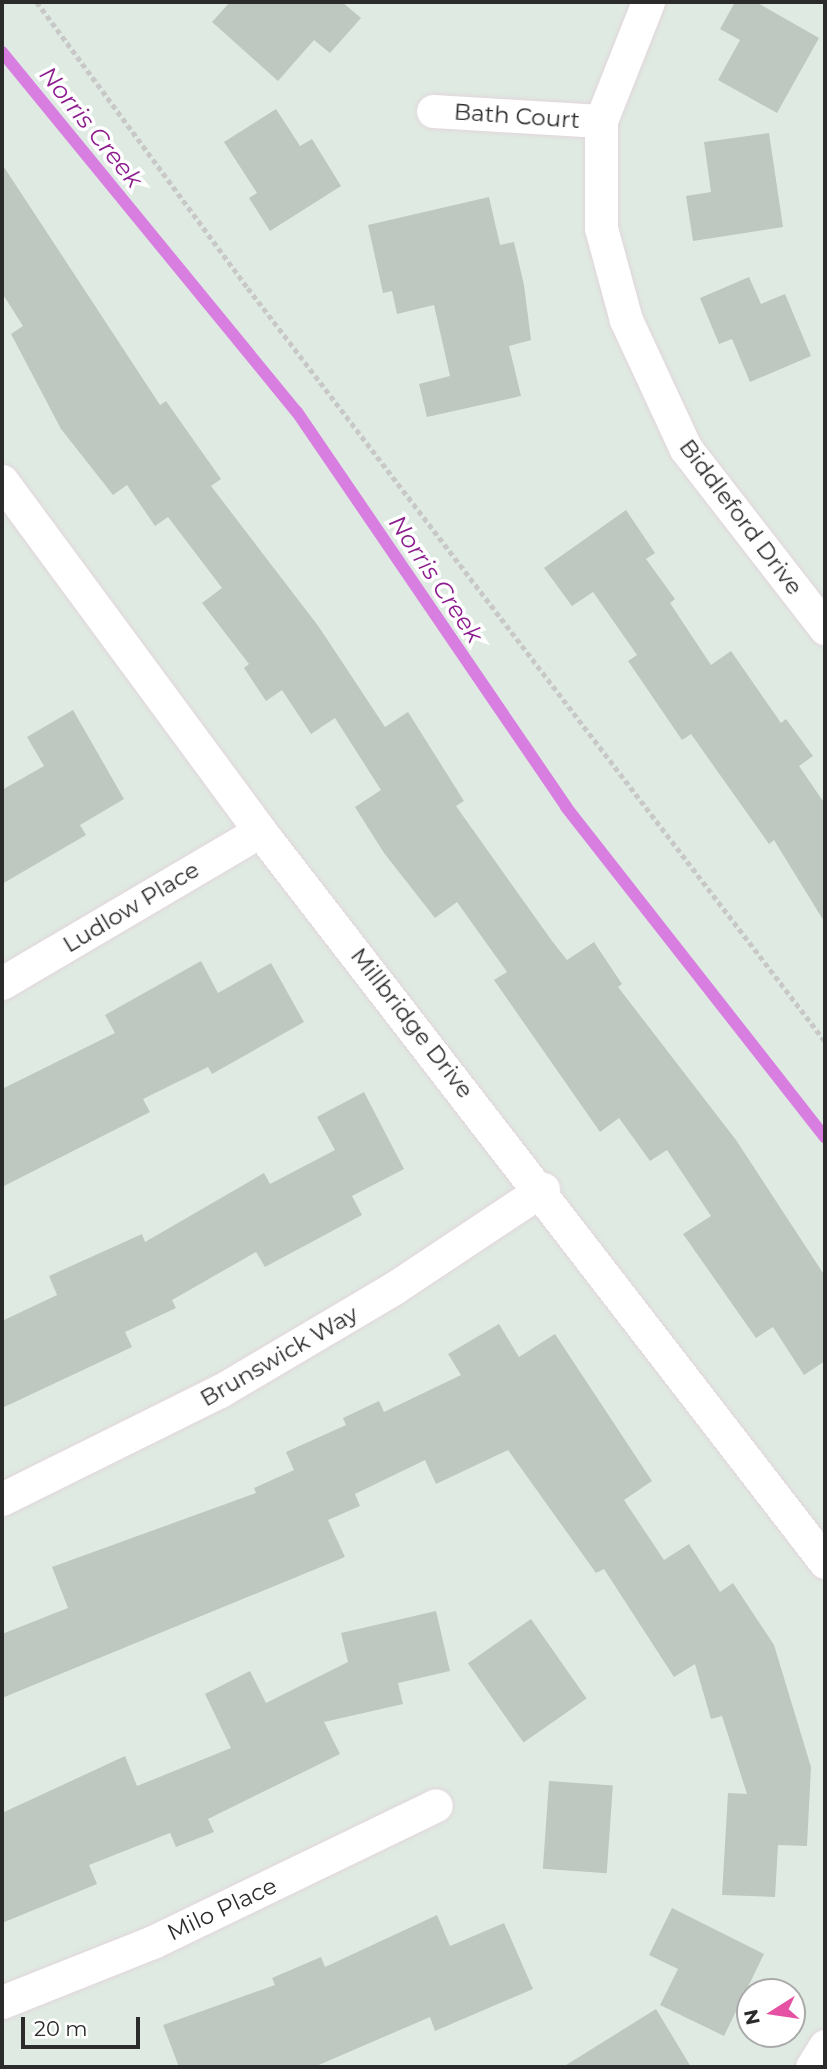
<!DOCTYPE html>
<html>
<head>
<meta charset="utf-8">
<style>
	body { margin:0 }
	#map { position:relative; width:827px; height:2069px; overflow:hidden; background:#dfebe2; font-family:Montserrat,sans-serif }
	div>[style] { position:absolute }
	.stream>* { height:12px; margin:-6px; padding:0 6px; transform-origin:6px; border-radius:6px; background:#d87ee1 }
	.building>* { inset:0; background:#bec7c0; transform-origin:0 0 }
	.path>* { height:4.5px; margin-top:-2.25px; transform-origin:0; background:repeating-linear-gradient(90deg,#c8c8c8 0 5px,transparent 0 8.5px) }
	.roads { filter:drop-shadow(0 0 2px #e2d5dc) drop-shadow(0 0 2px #e2d5dc) }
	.street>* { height:33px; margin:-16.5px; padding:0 16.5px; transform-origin:16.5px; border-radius:16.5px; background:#fff }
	span { translate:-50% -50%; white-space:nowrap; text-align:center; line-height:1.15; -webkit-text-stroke:7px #fff; paint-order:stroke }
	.street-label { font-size:23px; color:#2b2b2b }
	.water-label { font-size:24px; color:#8c1d8e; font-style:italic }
	.frame { position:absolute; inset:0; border:4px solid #2b2b2b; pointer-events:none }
	.north { position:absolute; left:736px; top:1978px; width:70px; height:70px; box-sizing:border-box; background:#fff; border:2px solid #aaa; border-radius:50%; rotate:258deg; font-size:19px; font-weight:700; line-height:28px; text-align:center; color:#2b2b2b }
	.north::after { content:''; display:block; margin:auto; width:24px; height:32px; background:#e652a3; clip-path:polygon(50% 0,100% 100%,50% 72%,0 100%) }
	.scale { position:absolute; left:21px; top:2017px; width:119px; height:32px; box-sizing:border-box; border:4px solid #2b2b2b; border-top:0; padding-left:9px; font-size:21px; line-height:24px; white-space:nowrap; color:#2b2b2b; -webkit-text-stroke:5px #fff; paint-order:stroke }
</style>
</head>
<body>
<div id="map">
	<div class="stream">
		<div style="left:2px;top:52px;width:465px;rotate:50.7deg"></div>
		<div style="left:297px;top:412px;width:478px;rotate:55.7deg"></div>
		<div style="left:566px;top:807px;width:420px;rotate:51.9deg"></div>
	</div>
	<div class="building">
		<div style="clip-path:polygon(230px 2px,342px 2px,361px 18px,330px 53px,314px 40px,278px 81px,212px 22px)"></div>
		<div style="clip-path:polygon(735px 2px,756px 2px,819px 38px,777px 113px,718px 80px,740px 40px,720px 29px)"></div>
		<div style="clip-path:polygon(276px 109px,300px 146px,312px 139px,341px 186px,270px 231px,249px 198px,257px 193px,224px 142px)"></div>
		<div style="clip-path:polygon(769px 133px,783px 227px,693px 241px,686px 196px,711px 192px,704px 142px)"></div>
		<div style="clip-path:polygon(2px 164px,160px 405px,166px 401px,221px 479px,211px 486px,319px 627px,385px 727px,408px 712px,464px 801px,456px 806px,552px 941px,567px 960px,594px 942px,622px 984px,618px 987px,736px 1140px,825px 1276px,825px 1361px,804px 1375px,773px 1327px,756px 1338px,683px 1234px,711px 1216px,667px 1150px,650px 1161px,619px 1118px,600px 1132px,494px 980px,507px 972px,457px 902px,435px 918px,384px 853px,355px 807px,381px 790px,335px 718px,311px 734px,282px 690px,266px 701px,244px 668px,249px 664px,202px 603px,222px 588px,168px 517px,155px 526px,127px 485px,113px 495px,61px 429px,11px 334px,23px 326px,2px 293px)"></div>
		<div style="clip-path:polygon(489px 197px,500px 245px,514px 242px,524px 285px,531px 340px,509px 346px,521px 396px,427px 417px,419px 384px,450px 376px,434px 305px,397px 314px,392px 291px,383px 293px,368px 225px)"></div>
		<div style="clip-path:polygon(749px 277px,761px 304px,785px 294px,811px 356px,750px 382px,732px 339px,719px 344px,700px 298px)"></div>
		<div style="clip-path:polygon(626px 510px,655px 553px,646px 559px,675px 599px,670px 603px,711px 665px,731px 651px,781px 723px,786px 719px,813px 756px,799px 766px,825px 804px,825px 923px,774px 840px,769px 844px,691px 734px,682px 740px,628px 661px,637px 655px,593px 592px,572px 606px,544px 568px)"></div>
		<div style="clip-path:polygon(73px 710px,124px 799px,80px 825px,86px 835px,2px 884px,2px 790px,44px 766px,27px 737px)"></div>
		<div style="clip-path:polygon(201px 961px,218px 993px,271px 963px,304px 1022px,212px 1074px,208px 1067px,143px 1099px,150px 1112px,2px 1187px,2px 1089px,115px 1033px,105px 1015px)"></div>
		<div style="clip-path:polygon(364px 1092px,404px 1169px,352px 1196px,362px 1215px,265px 1267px,256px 1252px,172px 1300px,176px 1308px,125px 1332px,132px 1347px,2px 1408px,2px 1321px,57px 1295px,49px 1276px,142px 1234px,145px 1242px,264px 1173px,270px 1184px,335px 1150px,317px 1117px)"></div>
		<div style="clip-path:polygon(499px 1324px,519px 1357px,555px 1334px,652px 1481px,624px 1500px,664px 1560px,689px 1544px,720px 1592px,733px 1583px,774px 1645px,811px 1767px,807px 1846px,778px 1845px,775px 1897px,722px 1895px,728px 1793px,747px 1794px,722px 1716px,711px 1719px,695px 1664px,674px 1677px,604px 1569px,596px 1573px,508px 1450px,436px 1484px,425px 1460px,355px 1494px,360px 1506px,328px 1520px,345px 1557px,2px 1698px,2px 1634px,68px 1608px,52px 1567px,256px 1493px,254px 1488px,294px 1470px,286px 1452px,346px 1425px,343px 1418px,379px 1401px,384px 1412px,461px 1375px,448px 1354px)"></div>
		<div style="clip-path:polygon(436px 1611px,450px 1671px,398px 1683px,403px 1704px,324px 1722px,340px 1754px,208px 1819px,214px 1832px,176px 1847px,170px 1833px,89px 1865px,97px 1884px,2px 1923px,2px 1813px,125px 1756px,137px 1786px,231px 1748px,205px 1694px,250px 1671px,266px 1703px,348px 1662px,341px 1633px)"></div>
		<div style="left:531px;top:1619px;width:97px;height:77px;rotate:55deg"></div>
		<div style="left:549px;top:1781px;width:64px;height:88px;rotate:4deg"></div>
		<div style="clip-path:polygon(672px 1908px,764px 1954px,724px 2036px,660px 2005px,678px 1969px,649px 1955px)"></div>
		<div style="clip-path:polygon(437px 1915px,450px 1946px,504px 1923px,533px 1989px,435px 2031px,430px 2017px,314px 2067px,179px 2067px,163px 2025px,275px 1985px,272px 1978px,321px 1957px,325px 1967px)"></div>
		<div style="clip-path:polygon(656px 2009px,691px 2067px,563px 2067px)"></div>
	</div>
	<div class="path">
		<div style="left:37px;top:2px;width:355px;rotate:53.6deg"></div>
		<div style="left:248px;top:288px;width:949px;rotate:52.54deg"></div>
	</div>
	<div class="roads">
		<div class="street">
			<div style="left:648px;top:2px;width:128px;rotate:111.6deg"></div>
			<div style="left:601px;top:121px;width:107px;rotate:90deg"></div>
			<div style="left:601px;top:228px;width:95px;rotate:74.8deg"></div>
			<div style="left:626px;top:320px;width:142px;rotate:65.1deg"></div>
			<div style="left:686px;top:449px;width:227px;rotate:52.2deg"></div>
			<div style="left:433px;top:111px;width:168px;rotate:3.4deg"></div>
			<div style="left:2px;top:481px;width:435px;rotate:53.6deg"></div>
			<div style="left:260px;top:831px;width:924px;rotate:52.3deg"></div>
			<div style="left:2px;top:983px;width:299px;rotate:-30.5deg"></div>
			<div style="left:2px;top:1499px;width:243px;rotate:-26.4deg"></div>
			<div style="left:220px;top:1391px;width:202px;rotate:-30.6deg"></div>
			<div style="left:394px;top:1288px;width:179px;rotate:-33.6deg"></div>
			<div style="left:2px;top:2002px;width:162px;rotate:-21.7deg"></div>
			<div style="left:153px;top:1942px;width:314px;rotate:-25.8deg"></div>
			<div style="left:812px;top:2067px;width:25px;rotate:-58deg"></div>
		</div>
	</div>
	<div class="street-label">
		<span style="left:517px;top:116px;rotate:4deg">Bath Court</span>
		<span style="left:741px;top:517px;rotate:53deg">Biddleford Drive</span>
		<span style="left:131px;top:907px;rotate:-31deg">Ludlow Place</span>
		<span style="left:412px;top:1023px;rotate:52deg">Millbridge Drive</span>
		<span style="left:279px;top:1356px;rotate:-30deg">Brunswick Way</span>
		<span style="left:222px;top:1909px;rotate:-25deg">Milo Place</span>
	</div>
	<div class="water-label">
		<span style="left:91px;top:127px;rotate:51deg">Norris Creek</span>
		<span style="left:436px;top:579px;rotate:56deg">Norris Creek</span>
	</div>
	<div class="frame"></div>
	<div class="north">N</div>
	<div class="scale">20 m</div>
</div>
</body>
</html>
